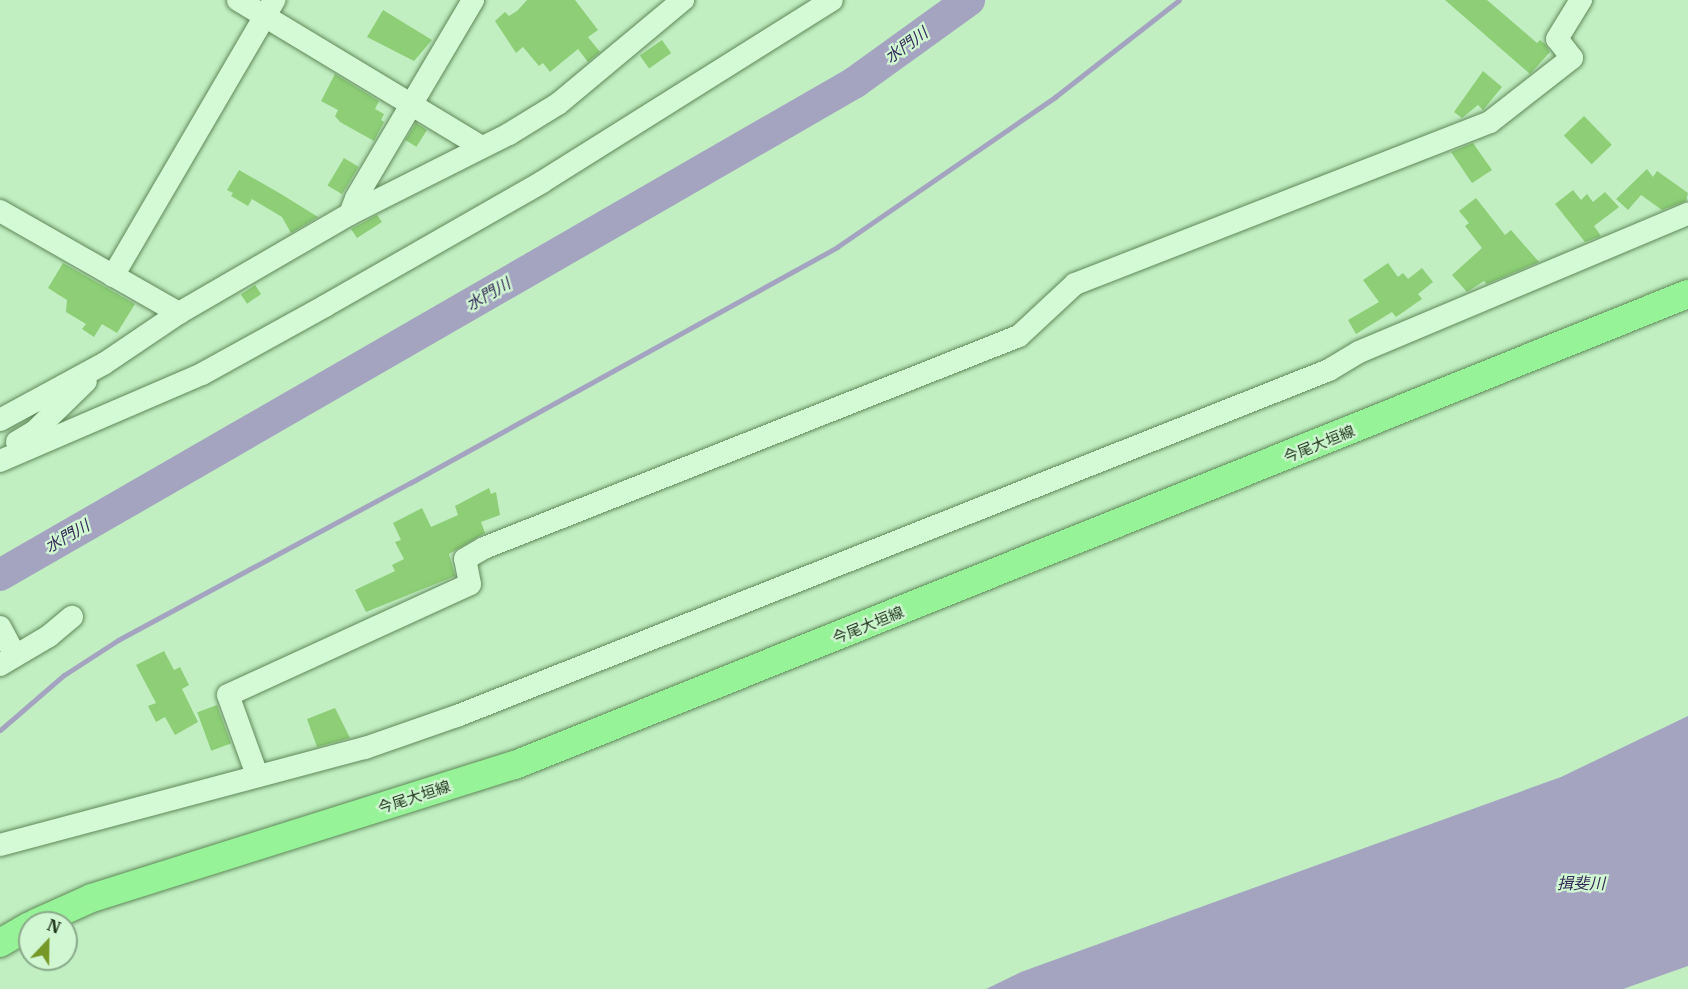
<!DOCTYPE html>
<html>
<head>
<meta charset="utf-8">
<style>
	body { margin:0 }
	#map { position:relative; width:1688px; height:989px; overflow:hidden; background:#c1efc2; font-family:"IBM Plex Serif","Noto Sans JP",serif }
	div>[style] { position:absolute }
	.water>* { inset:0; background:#a4a4c1 }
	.stream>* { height:5px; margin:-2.5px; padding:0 2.5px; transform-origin:2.5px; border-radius:2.5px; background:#a4a4c1 }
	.river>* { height:32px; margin:-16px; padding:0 16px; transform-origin:16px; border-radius:16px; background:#a4a4c1 }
	.building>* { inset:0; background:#8dce76; transform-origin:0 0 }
	.roads { filter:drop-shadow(0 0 2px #5f8858) drop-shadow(0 0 2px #5f8858) }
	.minor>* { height:22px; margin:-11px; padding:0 11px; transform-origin:11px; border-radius:11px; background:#d4f9d5 }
	.major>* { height:28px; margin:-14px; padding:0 14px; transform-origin:14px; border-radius:14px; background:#97f398 }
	span { translate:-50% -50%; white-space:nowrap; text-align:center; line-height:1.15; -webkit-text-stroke:4.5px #d0f6d2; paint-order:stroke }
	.street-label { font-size:15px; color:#22381d }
	.water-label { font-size:16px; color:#372c58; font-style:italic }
	.north { position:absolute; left:18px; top:911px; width:60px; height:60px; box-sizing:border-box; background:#d0f6d2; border:2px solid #8aaa8a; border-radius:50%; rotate:22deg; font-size:16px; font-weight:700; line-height:24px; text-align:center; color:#22381d }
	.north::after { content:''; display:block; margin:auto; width:21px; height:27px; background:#759827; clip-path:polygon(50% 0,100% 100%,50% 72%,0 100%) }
</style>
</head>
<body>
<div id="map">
	<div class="water">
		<div style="clip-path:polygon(1688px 716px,1688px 966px,1623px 989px,986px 989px,1021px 972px,1561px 777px)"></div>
	</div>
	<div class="stream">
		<div style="left:0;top:730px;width:84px;rotate:-40.7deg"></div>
		<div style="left:64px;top:675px;width:64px;rotate:-32.9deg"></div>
		<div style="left:118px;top:640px;width:332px;rotate:-28.3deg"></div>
		<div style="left:410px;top:483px;width:488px;rotate:-28.9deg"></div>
		<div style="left:837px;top:247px;width:265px;rotate:-34.5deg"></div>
		<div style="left:1055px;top:97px;width:157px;rotate:-38deg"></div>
	</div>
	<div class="river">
		<div style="left:0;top:575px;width:986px;rotate:-29.95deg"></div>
		<div style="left:854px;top:83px;width:142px;rotate:-35.8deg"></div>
	</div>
	<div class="building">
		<div style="clip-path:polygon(527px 0,575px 0,598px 30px,588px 37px,600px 52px,588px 62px,578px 49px,550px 72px,543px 63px,539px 66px,523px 47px,516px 53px,495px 21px,505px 12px,509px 16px,517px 11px)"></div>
		<div style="clip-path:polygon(1445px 0,1487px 0,1537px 43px,1540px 40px,1545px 44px,1550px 52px,1530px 74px)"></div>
		<div style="clip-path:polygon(383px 10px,432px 40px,414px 61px,367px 37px)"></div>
		<div style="left:662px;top:40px;width:16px;height:27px;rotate:55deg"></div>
		<div style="clip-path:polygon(1483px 71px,1502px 87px,1483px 110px,1478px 105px,1462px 118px,1454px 112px)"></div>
		<div style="clip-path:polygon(335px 74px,379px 101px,375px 109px,384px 114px,381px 120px,384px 122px,374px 141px,340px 122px,335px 116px,338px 110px,321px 101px)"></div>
		<div style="left:1584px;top:116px;width:40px;height:28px;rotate:46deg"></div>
		<div style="left:416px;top:123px;width:13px;height:20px;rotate:32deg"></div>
		<div style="clip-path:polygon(1473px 143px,1492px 170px,1472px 183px,1451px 152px)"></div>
		<div style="left:344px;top:158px;width:17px;height:32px;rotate:31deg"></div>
		<div style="clip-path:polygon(1647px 169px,1653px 177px,1657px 171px,1688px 193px,1686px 201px,1662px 210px,1641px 195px,1628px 210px,1616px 199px)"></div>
		<div style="clip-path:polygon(239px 170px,281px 194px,318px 217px,291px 233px,282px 217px,252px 199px,248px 206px,231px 196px,233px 193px,227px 190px)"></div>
		<div style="clip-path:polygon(1573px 190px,1581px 200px,1587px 194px,1593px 202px,1605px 192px,1619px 207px,1594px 226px,1601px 236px,1585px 242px,1555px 204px)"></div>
		<div style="clip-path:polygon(1476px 198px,1505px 235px,1511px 230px,1539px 262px,1487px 284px,1484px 281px,1467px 292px,1452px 275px,1482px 248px,1465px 226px,1469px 223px,1459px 211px)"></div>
		<div style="clip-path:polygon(377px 215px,382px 222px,357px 238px,351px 229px)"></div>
		<div style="clip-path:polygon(63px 263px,135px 304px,117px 333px,102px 324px,94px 337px,82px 329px,86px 324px,66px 312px,67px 300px,48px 288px)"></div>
		<div style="clip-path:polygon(1388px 263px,1398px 277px,1403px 273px,1408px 279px,1422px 268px,1433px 282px,1418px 294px,1422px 299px,1396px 317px,1392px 312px,1356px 334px,1348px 320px,1379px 302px,1363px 280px)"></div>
		<div style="left:255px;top:285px;width:11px;height:17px;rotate:56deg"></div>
		<div style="clip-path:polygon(489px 488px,491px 494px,496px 492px,500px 515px,481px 522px,485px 533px,449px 554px,455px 576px,366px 612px,355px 590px,395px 571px,392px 565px,404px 559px,395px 542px,401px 540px,393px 523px,422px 508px,431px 527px,458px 515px,455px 506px)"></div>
		<div style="clip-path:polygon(164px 651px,174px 670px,180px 667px,189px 685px,182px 689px,198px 722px,175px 735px,165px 717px,156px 722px,148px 706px,156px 703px,136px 665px)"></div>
		<div style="left:217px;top:705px;width:41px;height:21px;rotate:70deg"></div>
		<div style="clip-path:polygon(335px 708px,350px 738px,317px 747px,307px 719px)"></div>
	</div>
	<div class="roads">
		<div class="minor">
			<div style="left:238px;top:0;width:283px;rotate:31.1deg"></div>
			<div style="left:0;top:211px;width:206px;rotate:29.7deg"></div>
			<div style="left:350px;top:214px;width:17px;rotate:-69deg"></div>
			<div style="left:356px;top:198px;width:230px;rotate:-59.4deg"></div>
			<div style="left:113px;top:276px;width:320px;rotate:-59.7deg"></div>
			<div style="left:0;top:420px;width:119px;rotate:-28.5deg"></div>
			<div style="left:105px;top:363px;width:89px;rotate:-34deg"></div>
			<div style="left:179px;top:313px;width:198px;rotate:-30.1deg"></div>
			<div style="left:350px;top:214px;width:178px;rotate:-26.7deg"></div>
			<div style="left:509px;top:134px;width:57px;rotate:-31.5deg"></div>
			<div style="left:558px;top:104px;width:163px;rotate:-39.8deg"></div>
			<div style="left:17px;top:442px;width:21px;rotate:-31deg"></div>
			<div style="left:35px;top:431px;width:71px;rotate:-44.4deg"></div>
			<div style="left:0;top:461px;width:220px;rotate:-23.3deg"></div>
			<div style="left:202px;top:374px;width:141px;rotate:-28.9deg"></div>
			<div style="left:325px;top:306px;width:250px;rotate:-29.7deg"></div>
			<div style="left:542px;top:182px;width:342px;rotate:-32.1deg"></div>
			<div style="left:0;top:627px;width:32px;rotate:62deg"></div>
			<div style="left:0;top:665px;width:57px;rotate:-30.6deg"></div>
			<div style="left:49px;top:636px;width:30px;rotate:-40deg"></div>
			<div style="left:257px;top:775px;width:85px;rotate:-109.9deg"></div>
			<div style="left:228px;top:695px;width:266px;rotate:-24.6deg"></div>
			<div style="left:470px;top:584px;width:25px;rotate:-101deg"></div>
			<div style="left:465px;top:559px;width:22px;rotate:-30deg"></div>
			<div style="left:484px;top:548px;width:575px;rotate:-21.62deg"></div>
			<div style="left:1019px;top:336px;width:76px;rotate:-42.9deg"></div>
			<div style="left:1075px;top:284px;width:445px;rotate:-21.3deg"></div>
			<div style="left:1490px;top:122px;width:104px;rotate:-38deg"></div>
			<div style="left:1572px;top:58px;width:24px;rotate:-128deg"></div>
			<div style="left:1557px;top:39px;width:46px;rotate:-58.4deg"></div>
			<div style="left:0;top:845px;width:378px;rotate:-14.9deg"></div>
			<div style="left:365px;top:748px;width:97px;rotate:-19.2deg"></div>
			<div style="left:457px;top:716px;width:938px;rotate:-21.64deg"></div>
			<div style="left:1329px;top:370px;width:35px;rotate:-31deg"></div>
			<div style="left:1359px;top:352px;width:357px;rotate:-22.8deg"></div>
		</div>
		<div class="major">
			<div style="left:36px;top:923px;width:61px;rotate:-24.1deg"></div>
			<div style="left:92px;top:898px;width:443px;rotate:-17.5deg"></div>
			<div style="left:515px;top:765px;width:1264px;rotate:-21.88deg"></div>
			<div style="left:0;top:943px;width:34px;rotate:-30deg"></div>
		</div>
	</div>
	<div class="street-label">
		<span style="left:1319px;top:444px;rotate:-22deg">今尾大垣線</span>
		<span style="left:868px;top:625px;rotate:-22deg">今尾大垣線</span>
		<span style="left:414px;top:797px;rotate:-18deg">今尾大垣線</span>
	</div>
	<div class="water-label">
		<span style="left:906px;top:45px;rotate:-36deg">水門川</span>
		<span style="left:488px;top:294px;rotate:-30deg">水門川</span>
		<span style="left:67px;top:536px;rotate:-30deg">水門川</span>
		<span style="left:1581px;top:883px">揖斐川</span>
	</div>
	<div class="north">N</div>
</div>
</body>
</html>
